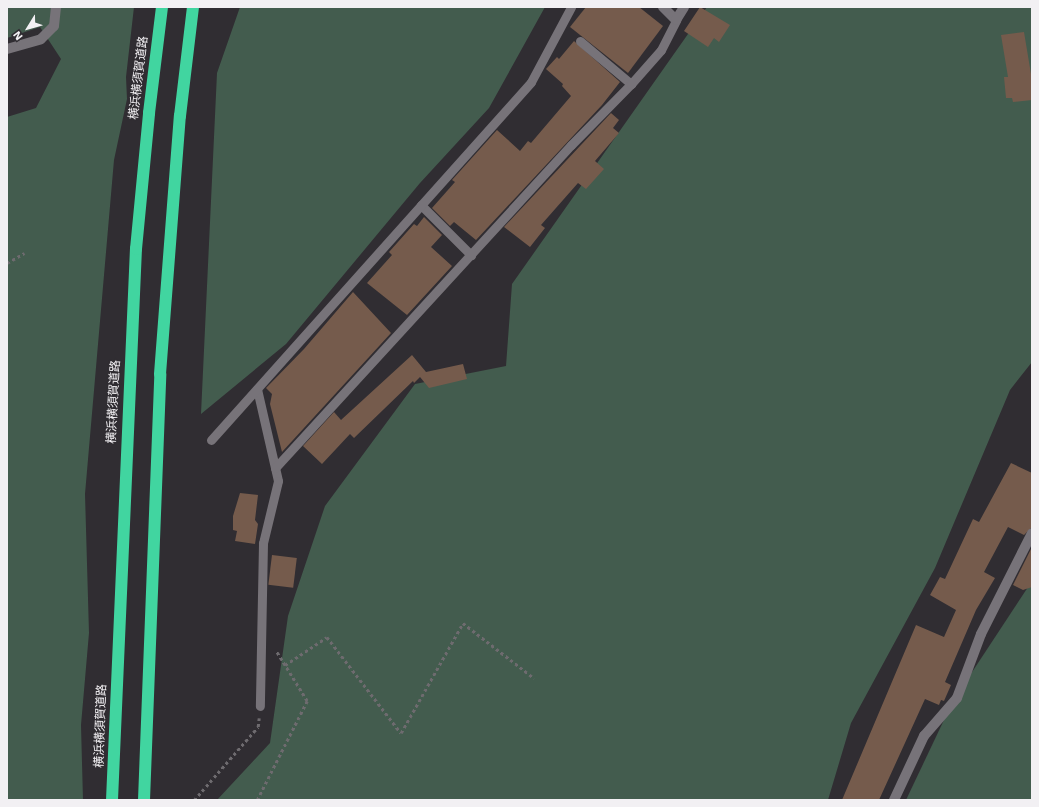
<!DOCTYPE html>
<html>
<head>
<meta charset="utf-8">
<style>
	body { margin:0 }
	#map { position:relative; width:1039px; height:807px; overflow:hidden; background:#302d32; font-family:"Work Sans","Noto Sans JP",sans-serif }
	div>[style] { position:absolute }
	.green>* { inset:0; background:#435c4e }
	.building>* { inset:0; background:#755b4c; transform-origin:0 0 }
	.path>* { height:2.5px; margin-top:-1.25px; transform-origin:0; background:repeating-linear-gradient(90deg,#6e6b6f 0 3px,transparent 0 6px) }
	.lane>* { height:9px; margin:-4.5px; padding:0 4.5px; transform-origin:4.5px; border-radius:4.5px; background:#777379 }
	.street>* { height:10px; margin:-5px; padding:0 5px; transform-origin:5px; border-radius:5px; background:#777379 }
	.highway>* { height:12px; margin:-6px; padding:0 6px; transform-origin:6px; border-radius:6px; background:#41d5a0 }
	span { translate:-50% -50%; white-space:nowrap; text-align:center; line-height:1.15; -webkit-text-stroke:3px #302d32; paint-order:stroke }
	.street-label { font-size:12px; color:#f2f0f3 }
	.frame { position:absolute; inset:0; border:8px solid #f2f0f3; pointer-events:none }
	.north { position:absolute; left:8px; top:8px; width:40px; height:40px; -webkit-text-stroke:3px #302d32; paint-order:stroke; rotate:233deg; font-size:11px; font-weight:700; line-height:16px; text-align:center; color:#f2f0f3 }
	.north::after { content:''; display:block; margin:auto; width:14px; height:18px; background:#f2f0f3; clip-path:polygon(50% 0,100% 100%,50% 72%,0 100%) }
</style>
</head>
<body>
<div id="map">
	<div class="green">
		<div style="clip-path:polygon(7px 7px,134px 7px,126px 77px,127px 99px,114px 160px,85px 494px,89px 633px,81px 725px,83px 800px,7px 800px,7px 117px,36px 108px,61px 59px,40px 27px,7px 38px)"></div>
		<div style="clip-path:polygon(240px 7px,545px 7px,489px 108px,420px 183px,286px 344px,201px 414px,217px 73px)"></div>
		<div style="clip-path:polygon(707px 7px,1032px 7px,1032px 362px,1010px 390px,935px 568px,851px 723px,828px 800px,217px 800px,270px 743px,288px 616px,325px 506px,415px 384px,506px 366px,512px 284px)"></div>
		<div style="clip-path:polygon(1032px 581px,1032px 800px,906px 800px,953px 701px)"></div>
	</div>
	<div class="building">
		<div style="clip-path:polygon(586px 7px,639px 7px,663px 26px,628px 73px,570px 27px)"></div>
		<div style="clip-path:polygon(700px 7px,730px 25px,719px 42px,714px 38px,708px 47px,684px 31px)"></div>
		<div style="clip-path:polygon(1024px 32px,1032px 80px,1032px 100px,1013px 102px,1012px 98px,1006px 98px,1004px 77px,1008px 77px,1001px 35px)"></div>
		<div style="clip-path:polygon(574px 41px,620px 82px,602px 105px,476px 240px,454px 222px,450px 226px,432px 208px,455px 182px,452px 180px,497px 130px,520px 151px,528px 141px,531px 143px,571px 96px,562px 86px,563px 84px,546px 69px,557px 57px,559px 59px)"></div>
		<div style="clip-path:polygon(611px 113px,619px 120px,613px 128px,619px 133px,595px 161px,604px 169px,586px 189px,578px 183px,541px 225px,545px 228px,530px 247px,504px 227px)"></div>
		<div style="clip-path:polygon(424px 217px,442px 235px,431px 247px,452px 266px,407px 315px,367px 283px,392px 255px,389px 252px,414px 224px,417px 226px)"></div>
		<div style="clip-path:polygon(353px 292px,391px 333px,282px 452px,270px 404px,272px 394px,266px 388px,304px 349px)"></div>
		<div style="clip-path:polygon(412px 355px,426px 372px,463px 364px,467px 379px,429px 388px,420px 377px,414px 383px,413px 381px,354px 438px,350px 434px,322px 464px,303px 446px,334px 412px,341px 420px)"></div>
		<div style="clip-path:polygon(1011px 463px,1032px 473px,1032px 527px,1024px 535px,1008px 527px,984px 572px,995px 578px,976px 610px,945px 682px,951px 685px,944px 701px,941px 700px,939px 705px,925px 699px,879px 800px,842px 800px,916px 625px,944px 637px,956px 610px,930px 595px,940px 577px,945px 579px,973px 519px,979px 522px)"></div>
		<div style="clip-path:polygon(240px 493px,258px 495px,255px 520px,258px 524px,255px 544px,235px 541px,237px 531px,233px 530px,233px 516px)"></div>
		<div style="clip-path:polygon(1032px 547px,1032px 587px,1023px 590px,1013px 585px)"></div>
		<div style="left:272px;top:555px;width:25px;height:30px;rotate:7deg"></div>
	</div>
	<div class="path">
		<div style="left:7px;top:263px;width:20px;rotate:-30deg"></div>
		<div style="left:285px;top:665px;width:50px;rotate:-33.7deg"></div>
		<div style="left:327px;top:637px;width:121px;rotate:52.4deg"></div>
		<div style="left:401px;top:733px;width:126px;rotate:-60.6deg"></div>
		<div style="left:463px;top:623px;width:90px;rotate:37.8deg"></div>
		<div style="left:194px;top:800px;width:97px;rotate:-48.8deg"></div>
		<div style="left:258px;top:727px;width:9px;rotate:-84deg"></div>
		<div style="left:257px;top:800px;width:111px;rotate:-63.2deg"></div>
		<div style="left:307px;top:701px;width:59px;rotate:-121.8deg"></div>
	</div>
	<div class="lane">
		<div style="left:580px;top:41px;width:67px;rotate:40.1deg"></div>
		<div style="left:421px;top:205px;width:71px;rotate:45deg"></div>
		<div style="left:257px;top:389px;width:94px;rotate:77.1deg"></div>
		<div style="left:278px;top:481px;width:64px;rotate:103.6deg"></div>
		<div style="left:263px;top:543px;width:163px;rotate:91.1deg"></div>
		<div style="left:211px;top:440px;width:480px;rotate:-48.2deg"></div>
		<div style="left:531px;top:82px;width:85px;rotate:-61.9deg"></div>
		<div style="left:275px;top:468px;width:438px;rotate:-47.5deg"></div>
		<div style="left:571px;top:145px;width:86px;rotate:-45.5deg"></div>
		<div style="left:631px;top:84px;width:45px;rotate:-48.6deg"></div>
		<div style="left:661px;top:50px;width:34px;rotate:-63deg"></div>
	</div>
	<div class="street">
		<div style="left:663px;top:7px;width:18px;rotate:45deg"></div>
		<div style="left:676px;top:20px;width:15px;rotate:-58deg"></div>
		<div style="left:7px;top:49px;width:35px;rotate:-16deg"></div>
		<div style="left:41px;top:39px;width:18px;rotate:-45deg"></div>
		<div style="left:54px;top:26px;width:19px;rotate:-84deg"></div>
		<div style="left:894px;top:800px;width:71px;rotate:-64.9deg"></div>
		<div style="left:924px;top:736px;width:50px;rotate:-49deg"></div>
		<div style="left:957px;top:698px;width:68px;rotate:-69.4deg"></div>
		<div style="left:981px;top:634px;width:113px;rotate:-63.2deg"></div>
	</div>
	<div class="highway">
		<div style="left:112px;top:800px;width:552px;rotate:-87.51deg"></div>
		<div style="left:136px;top:249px;width:137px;rotate:-84.5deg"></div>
		<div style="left:149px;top:113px;width:107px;rotate:-83deg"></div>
		<div style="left:144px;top:800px;width:426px;rotate:-87.8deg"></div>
		<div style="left:160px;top:374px;width:259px;rotate:-85.6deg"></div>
		<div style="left:180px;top:116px;width:110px;rotate:-83.2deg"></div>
	</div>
	<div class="street-label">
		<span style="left:139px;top:78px;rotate:-83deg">横浜横須賀道路</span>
		<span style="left:114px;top:402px;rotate:-87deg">横浜横須賀道路</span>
		<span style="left:101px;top:726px;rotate:-88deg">横浜横須賀道路</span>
	</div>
	<div class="frame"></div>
	<div class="north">N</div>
</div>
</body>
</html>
